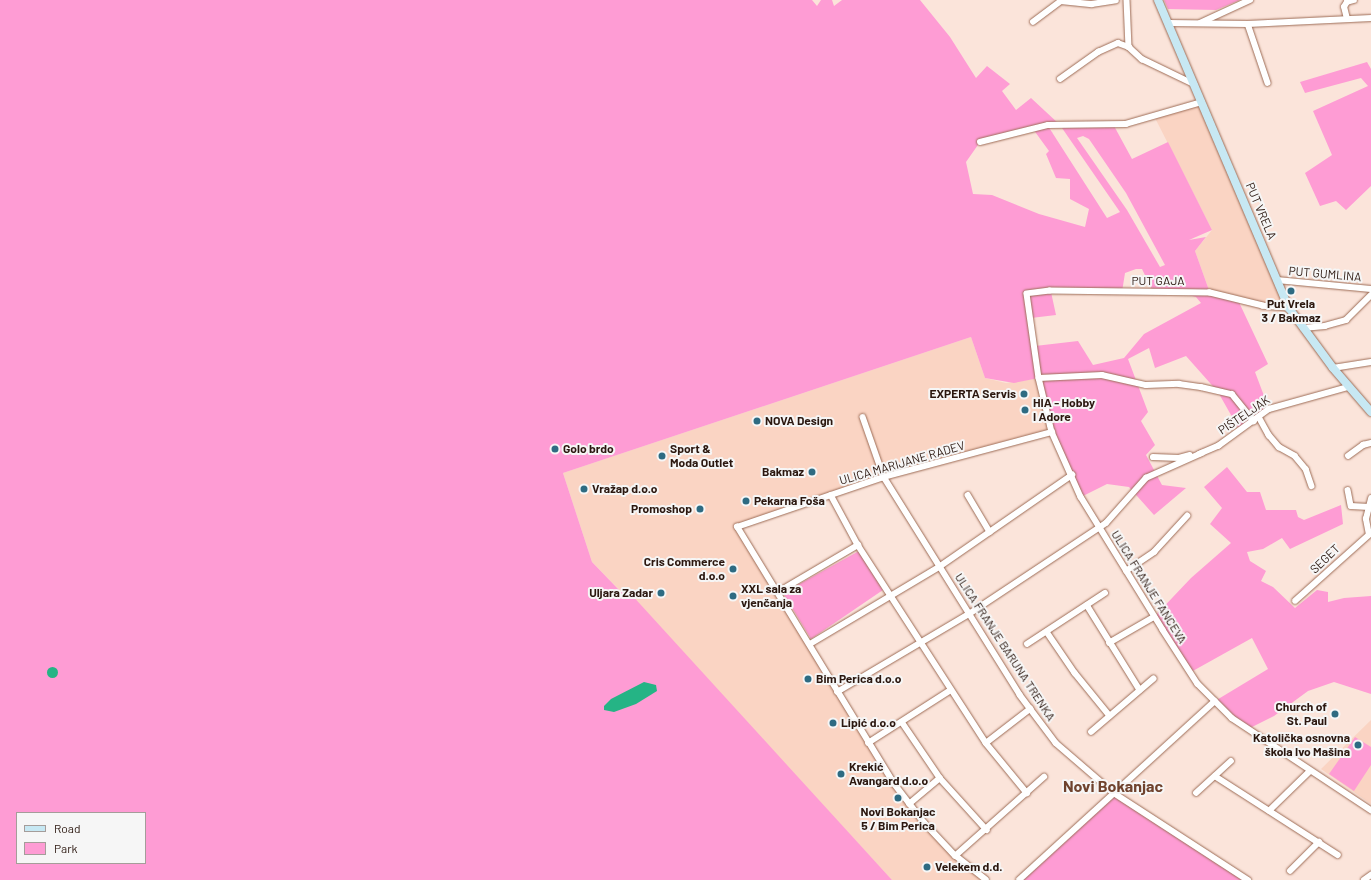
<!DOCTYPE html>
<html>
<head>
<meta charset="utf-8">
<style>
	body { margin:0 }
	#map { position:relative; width:1371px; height:880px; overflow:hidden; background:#fbe4da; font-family:Barlow,sans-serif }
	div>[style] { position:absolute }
	.built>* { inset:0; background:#fad4c3 }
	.green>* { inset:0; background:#fe9cd4 }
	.water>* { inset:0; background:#25b485 }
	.round { border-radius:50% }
	.roads { filter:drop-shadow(0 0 1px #9d6c56) drop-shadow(0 0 1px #9d6c56) }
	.street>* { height:5.5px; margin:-2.75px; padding:0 2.75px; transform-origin:2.75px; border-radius:2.75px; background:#fff }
	.secondary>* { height:8px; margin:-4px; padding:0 4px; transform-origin:4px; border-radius:4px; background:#c7e8f3 }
	.dots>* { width:11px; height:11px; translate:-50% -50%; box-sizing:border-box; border:2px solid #f6f6f6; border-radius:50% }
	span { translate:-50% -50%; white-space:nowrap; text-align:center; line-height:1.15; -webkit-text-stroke:4px #f6f6f6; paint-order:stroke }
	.street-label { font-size:12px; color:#2b170f }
	.poi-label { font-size:12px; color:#2b170f; font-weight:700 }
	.right { translate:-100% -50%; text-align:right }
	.left { translate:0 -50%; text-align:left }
	.district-label { font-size:16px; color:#6f422d; font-weight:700 }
	.legend { position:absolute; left:16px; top:812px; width:130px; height:52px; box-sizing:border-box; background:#f6f6f6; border:1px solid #a59d9a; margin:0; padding:5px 7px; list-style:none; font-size:12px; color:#2b170f }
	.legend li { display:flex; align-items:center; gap:8px; height:20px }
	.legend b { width:20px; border:1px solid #a59d9a }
</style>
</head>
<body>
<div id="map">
	<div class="built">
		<div style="clip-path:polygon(1202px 102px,1289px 308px,1210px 293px,1195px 251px,1212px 230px,1154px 116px)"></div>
		<div style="clip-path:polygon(971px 337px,985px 378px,1006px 383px,1039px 378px,1052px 432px,821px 495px,737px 527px,894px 784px,955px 856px,986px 880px,892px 880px,683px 655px,592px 562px,563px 473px)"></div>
		<div style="clip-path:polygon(1371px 720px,1371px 804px,1321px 769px)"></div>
	</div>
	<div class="green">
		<div style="clip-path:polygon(evenodd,0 0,812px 0,817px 6px,821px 0,832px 0,834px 6px,842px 0,920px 0,950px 37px,976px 78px,987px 66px,1010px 84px,1002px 91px,1016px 110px,1031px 98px,1059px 124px,1048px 126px,1107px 218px,1120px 212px,1062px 128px,1113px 124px,1132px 159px,1168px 142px,1212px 230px,1189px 240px,1206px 237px,1195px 251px,1210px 293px,1237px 298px,1268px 364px,1255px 372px,1269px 409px,1240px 431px,1218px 392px,1186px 356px,1155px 368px,1149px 348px,1128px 359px,1148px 412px,1141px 421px,1155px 445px,1146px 455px,1162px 485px,1186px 488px,1154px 515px,1129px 487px,1107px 484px,1081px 497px,1052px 432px,1039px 378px,1014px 383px,985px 378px,971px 337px,563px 473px,592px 562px,621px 592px,630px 593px,892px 880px,0 880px,0 0,1033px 129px,1049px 151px,1046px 154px,1056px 178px,1070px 179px,1070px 199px,1089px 209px,1085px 227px,1039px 214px,992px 195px,973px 194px,966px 162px,980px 142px,1033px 129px,0 0,1083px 136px,1089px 139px,1126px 193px,1165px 265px,1160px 267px,1127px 210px,1077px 138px,1083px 136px,0 0,1136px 269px,1142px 269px,1153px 292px,1177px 292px,1196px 297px,1201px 303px,1144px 334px,1124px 358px,1093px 365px,1078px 341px,1035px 346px,1031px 318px,1056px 315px,1051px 292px,1122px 292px,1125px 273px,1136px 269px,0 0,17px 813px,145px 813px,145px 863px,17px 863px,17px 813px)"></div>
		<div style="clip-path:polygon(1164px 0,1240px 0,1216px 10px,1168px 9px)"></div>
		<div style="clip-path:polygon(1367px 62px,1371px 69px,1371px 186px,1346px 210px,1336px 201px,1320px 206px,1305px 173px,1332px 155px,1313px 111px,1368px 86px,1361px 78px,1305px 93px,1300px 82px)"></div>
		<div style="clip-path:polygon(1227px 467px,1247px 492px,1260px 492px,1266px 510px,1296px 510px,1298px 517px,1304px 520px,1341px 505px,1343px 524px,1290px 549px,1282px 538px,1263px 549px,1247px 552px,1250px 561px,1266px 571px,1261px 581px,1273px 587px,1295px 608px,1317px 590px,1328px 592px,1328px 602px,1344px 598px,1371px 596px,1371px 694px,1334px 682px,1308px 691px,1274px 716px,1250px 728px,1232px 718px,1215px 701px,1268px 669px,1252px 638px,1191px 672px,1154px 617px,1191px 578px,1231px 543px,1210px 524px,1222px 508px,1204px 487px)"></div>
		<div style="clip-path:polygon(859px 551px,883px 590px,811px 639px,783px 593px)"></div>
		<div style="clip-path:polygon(1355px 737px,1371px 747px,1371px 765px,1354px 791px,1329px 774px)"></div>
		<div style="clip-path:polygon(1114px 793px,1248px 880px,1019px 880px)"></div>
	</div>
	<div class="water">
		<div class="round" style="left:46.5px;top:666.5px;width:11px;height:11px"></div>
		<div style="clip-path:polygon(644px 682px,656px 685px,657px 691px,636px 704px,614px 712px,604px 710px,604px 706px,611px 699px)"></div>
	</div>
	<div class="roads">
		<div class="street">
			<div style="left:1127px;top:0;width:47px;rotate:87.6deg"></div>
			<div style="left:1129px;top:47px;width:18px;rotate:43deg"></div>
			<div style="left:1142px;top:59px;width:58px;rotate:25.7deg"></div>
			<div style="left:1347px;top:19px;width:12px;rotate:-104deg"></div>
			<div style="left:1344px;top:7px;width:6px;rotate:-59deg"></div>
			<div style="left:1347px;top:2px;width:7px;rotate:-16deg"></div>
			<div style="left:1033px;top:22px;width:35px;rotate:-37deg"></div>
			<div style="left:1061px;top:1px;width:31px;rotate:6deg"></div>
			<div style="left:1092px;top:4px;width:24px;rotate:-9deg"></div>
			<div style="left:1169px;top:23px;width:79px;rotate:0.7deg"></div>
			<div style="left:1248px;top:24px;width:123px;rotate:-2.8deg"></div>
			<div style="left:1200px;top:23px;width:55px;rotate:-24.7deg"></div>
			<div style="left:1248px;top:24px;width:62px;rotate:71.3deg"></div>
			<div style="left:1060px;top:79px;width:47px;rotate:-35.4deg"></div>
			<div style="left:1098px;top:52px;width:22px;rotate:-24deg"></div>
			<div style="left:1118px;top:43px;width:12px;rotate:20deg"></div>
			<div style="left:980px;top:142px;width:70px;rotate:-14deg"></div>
			<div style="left:1048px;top:125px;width:78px;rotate:-0.7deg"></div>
			<div style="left:1126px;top:124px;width:79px;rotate:-16.1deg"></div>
			<div style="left:1277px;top:280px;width:94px;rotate:5.5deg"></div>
			<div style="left:1289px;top:308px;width:26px;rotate:-176deg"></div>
			<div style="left:1263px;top:306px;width:55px;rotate:-166.2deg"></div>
			<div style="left:1210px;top:293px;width:160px;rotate:-179.3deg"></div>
			<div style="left:1050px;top:291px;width:23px;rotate:173deg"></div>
			<div style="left:1027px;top:294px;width:85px;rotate:81.9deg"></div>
			<div style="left:1039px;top:378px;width:56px;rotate:76.5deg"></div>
			<div style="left:1052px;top:432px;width:71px;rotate:66deg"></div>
			<div style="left:1081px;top:497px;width:156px;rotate:58.3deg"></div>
			<div style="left:1163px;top:630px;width:64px;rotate:57.1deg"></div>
			<div style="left:1198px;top:684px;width:48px;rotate:45deg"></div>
			<div style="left:1232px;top:718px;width:167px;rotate:33.5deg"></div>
			<div style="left:1303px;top:328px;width:22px;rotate:-5deg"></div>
			<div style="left:1325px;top:326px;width:22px;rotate:-16deg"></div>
			<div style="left:1346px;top:320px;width:35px;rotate:-45deg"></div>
			<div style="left:1333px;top:368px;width:38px;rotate:-9deg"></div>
			<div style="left:1039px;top:378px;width:63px;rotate:-2.7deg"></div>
			<div style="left:1102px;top:375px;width:45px;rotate:12.8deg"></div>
			<div style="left:1146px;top:385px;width:33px;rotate:-2deg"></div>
			<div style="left:1179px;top:384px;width:22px;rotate:8deg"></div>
			<div style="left:1201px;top:387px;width:32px;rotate:13deg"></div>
			<div style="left:1232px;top:394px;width:35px;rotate:51deg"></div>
			<div style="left:863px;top:417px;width:64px;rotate:70.7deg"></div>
			<div style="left:884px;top:477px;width:257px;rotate:58deg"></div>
			<div style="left:1020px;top:695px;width:60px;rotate:53.1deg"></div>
			<div style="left:1056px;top:743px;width:77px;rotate:40.8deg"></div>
			<div style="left:1114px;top:793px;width:160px;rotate:33deg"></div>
			<div style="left:1259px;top:417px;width:21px;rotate:61deg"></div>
			<div style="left:1269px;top:435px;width:16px;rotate:50deg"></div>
			<div style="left:1279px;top:447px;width:18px;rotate:29deg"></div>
			<div style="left:1295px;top:456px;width:17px;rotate:50deg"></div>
			<div style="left:1306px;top:469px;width:18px;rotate:71deg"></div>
			<div style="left:1199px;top:454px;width:21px;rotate:-23deg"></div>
			<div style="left:1218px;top:446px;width:63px;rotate:-36deg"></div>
			<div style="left:1269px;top:409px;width:82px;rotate:-15.6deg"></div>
			<div style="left:1348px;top:456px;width:19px;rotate:-36deg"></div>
			<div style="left:1363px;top:445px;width:8px;rotate:-14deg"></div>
			<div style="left:1153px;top:457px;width:26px;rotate:2deg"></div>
			<div style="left:1179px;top:458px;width:11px;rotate:-15deg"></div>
			<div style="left:1348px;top:490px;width:16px;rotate:79deg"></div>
			<div style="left:1351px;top:506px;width:18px;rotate:3deg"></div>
			<div style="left:831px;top:495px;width:57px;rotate:61.6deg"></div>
			<div style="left:858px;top:545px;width:236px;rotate:57.1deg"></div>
			<div style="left:986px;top:743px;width:65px;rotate:50.6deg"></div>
			<div style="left:968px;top:495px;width:43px;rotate:59.3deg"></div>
			<div style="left:1369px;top:535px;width:16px;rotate:-101deg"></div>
			<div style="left:1366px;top:519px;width:21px;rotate:-76deg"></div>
			<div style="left:1126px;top:571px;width:34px;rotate:-34deg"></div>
			<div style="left:1154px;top:552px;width:49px;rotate:-47.5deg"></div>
			<div style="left:778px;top:592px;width:93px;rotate:-30.4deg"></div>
			<div style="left:1295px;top:601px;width:102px;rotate:-41.8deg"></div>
			<div style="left:1087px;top:605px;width:100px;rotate:58.1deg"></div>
			<div style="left:1047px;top:632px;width:50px;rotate:55.7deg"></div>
			<div style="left:1075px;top:673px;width:55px;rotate:50.9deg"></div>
			<div style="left:1109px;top:643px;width:52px;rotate:-30deg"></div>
			<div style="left:810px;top:644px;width:150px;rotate:-30.8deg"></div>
			<div style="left:939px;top:567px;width:162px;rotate:-34.7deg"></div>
			<div style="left:1027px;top:644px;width:93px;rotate:-33.2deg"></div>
			<div style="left:837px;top:692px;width:153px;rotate:-30.6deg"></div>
			<div style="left:969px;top:614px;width:164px;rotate:-33.6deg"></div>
			<div style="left:1106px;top:523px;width:60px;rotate:-48.4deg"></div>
			<div style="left:1146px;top:478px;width:61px;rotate:-24.1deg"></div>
			<div style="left:902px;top:722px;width:68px;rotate:55.8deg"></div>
			<div style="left:940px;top:778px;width:70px;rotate:47.9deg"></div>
			<div style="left:1091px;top:732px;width:82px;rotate:-40.5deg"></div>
			<div style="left:868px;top:743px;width:98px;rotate:-32.6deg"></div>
			<div style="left:986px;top:743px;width:56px;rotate:-37.7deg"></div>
			<div style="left:1215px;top:776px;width:146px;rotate:32.7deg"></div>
			<div style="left:1196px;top:793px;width:47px;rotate:-42.4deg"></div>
			<div style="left:909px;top:804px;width:40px;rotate:-40deg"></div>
			<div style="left:1269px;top:811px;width:57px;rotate:-44.3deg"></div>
			<div style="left:955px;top:856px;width:119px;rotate:-41.6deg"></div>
			<div style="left:1290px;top:871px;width:41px;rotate:-45deg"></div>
			<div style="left:986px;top:880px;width:39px;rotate:-142deg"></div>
			<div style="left:955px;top:856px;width:45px;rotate:-133.2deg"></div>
			<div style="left:924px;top:823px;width:49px;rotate:-127.6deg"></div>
			<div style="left:894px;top:784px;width:301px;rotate:-121.4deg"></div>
			<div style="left:737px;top:527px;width:155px;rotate:-18.8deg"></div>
			<div style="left:884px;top:477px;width:174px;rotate:-15deg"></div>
			<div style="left:1019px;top:880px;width:265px;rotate:-42.4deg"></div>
			<div style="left:1364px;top:880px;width:9px;rotate:-36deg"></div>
		</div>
		<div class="secondary">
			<div style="left:1158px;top:0;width:335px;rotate:67deg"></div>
			<div style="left:1289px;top:308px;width:74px;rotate:53.7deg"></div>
			<div style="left:1333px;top:368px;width:58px;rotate:49.2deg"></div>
		</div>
	</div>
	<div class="dots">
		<div style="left:1291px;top:291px;background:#2e6b82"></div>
		<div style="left:1024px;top:394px;background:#2e6b82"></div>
		<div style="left:1025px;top:410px;background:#2e6b82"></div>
		<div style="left:757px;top:421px;background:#2e6b82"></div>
		<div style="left:555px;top:449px;background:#2e6b82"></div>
		<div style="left:662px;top:456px;background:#2e6b82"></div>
		<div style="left:812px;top:472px;background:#2e6b82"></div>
		<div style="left:584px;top:489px;background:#2e6b82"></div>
		<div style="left:746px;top:501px;background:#2e6b82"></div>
		<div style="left:700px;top:509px;background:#2e6b82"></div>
		<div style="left:733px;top:569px;background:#2e6b82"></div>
		<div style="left:661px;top:593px;background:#2e6b82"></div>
		<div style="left:733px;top:596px;background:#2e6b82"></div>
		<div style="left:808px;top:679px;background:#2e6b82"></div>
		<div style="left:1335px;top:714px;background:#2e6b82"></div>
		<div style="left:833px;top:723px;background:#2e6b82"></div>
		<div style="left:1358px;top:745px;background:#2e6b82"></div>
		<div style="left:841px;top:774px;background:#2e6b82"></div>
		<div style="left:898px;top:798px;background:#2e6b82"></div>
		<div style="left:927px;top:867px;background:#2e6b82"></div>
	</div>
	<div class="street-label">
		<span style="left:1261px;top:211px;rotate:67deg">PUT VRELA</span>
		<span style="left:1325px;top:274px;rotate:5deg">PUT GUMLINA</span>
		<span style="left:1158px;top:281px">PUT GAJA</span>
		<span style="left:1244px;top:415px;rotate:-34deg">PIŠTELJAK</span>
		<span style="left:902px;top:463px;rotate:-16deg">ULICA MARIJANE RADEV</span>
		<span style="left:1325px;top:559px;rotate:-44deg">SEGET</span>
		<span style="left:1149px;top:587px;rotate:58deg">ULICA FRANJE FANCEVA</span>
		<span style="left:1005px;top:647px;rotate:57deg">ULICA FRANJE BARUNA TRENKA</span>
	</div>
	<div class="poi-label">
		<span style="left:1291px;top:311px">Put Vrela<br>3 / Bakmaz</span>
		<span class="right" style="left:1016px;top:394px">EXPERTA Servis</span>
		<span class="left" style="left:1033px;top:410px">HIA - Hobby<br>I Adore</span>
		<span class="left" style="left:765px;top:421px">NOVA Design</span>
		<span class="left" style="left:563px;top:449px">Golo brdo</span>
		<span class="left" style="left:670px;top:456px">Sport &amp;<br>Moda Outlet</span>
		<span class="right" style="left:804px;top:472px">Bakmaz</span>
		<span class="left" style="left:592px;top:489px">Vražap d.o.o</span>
		<span class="left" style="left:754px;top:501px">Pekarna Foša</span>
		<span class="right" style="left:692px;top:509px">Promoshop</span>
		<span class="right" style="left:725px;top:569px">Cris Commerce<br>d.o.o</span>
		<span class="left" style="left:741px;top:596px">XXL sala za<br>vjenčanja</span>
		<span class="right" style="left:653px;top:593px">Uljara Zadar</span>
		<span class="left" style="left:816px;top:679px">Bim Perica d.o.o</span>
		<span class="right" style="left:1327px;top:714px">Church of<br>St. Paul</span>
		<span class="left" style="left:841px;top:723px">Lipić d.o.o</span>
		<span class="right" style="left:1350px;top:745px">Katolička osnovna<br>škola Ivo Mašina</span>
		<span class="left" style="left:849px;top:774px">Krekić<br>Avangard d.o.o</span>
		<span style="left:898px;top:819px">Novi Bokanjac<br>5 / Bim Perica</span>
		<span class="left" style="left:935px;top:867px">Velekem d.d.</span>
	</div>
	<div class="district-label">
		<span style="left:1113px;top:786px">Novi Bokanjac</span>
	</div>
	<ul class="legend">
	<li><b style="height:5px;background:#c7e8f3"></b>Road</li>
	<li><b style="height:11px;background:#fe9cd4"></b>Park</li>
	</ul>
</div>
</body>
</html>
